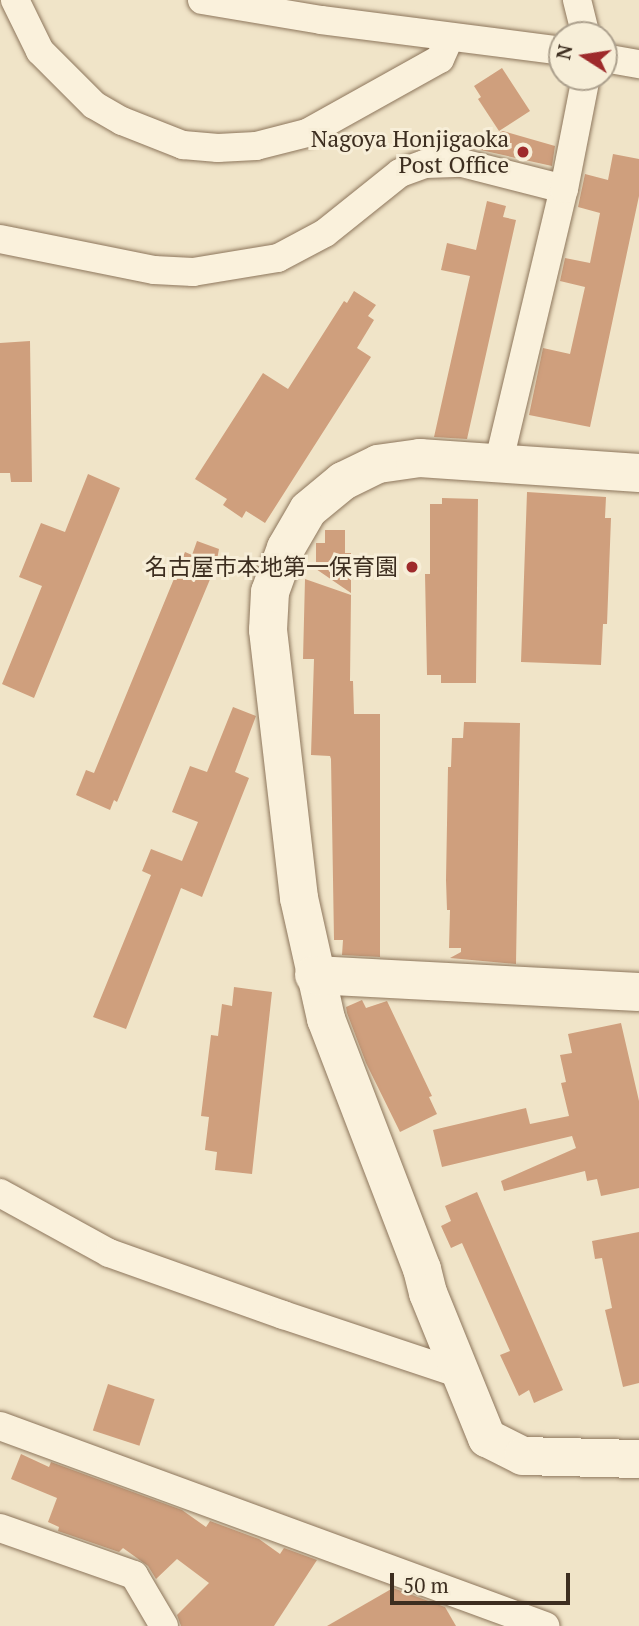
<!DOCTYPE html>
<html>
<head>
<meta charset="utf-8">
<style>
	body { margin:0 }
	#map { position:relative; width:639px; height:1626px; overflow:hidden; background:#f0e4c8; font-family:"PT Serif","Noto Sans JP",serif }
	div>[style] { position:absolute }
	.building>* { inset:0; background:#cf9f7d; transform-origin:0 0 }
	.roads { filter:drop-shadow(0 0 2px #8d765c) drop-shadow(0 0 2px #8d765c) }
	.street>* { height:28px; margin:-14px; padding:0 14px; transform-origin:14px; border-radius:14px; background:#faf1dc }
	.secondary>* { height:38px; margin:-19px; padding:0 19px; transform-origin:19px; border-radius:19px; background:#faf1dc }
	.dots>* { width:19px; height:19px; translate:-50% -50%; box-sizing:border-box; border:4px solid #f7eed8; border-radius:50% }
	span { translate:-50% -50%; white-space:nowrap; text-align:center; line-height:1.15; -webkit-text-stroke:6px #f7eed8; paint-order:stroke }
	.poi-label { font-size:23px; color:#3d2e20 }
	.right { translate:-100% -50%; text-align:right }
	.north { position:absolute; left:548px; top:21px; width:70px; height:70px; box-sizing:border-box; background:#f7eed8; border:2px solid #ada18e; border-radius:50%; rotate:282deg; font-size:19px; font-weight:700; line-height:28px; text-align:center; color:#3d2e20 }
	.north::after { content:''; display:block; margin:auto; width:24px; height:32px; background:#9e2a2b; clip-path:polygon(50% 0,100% 100%,50% 72%,0 100%) }
	.scale { position:absolute; left:390px; top:1573px; width:180px; height:32px; box-sizing:border-box; border:4px solid #3d2e20; border-top:0; padding-left:9px; font-size:21px; line-height:24px; white-space:nowrap; color:#3d2e20; -webkit-text-stroke:5px #f7eed8; paint-order:stroke }
</style>
</head>
<body>
<div id="map">
	<div class="building">
		<div style="clip-path:polygon(502px 68px,530px 111px,499px 131px,478px 99px,481px 97px,474px 86px)"></div>
		<div style="clip-path:polygon(503px 131px,555px 146px,552px 166px,467px 147px)"></div>
		<div style="clip-path:polygon(613px 154px,639px 159px,639px 196px,590px 427px,529px 415px,543px 348px,570px 354px,585px 287px,560px 281px,565px 258px,590px 263px,600px 213px,578px 207px,585px 174px,608px 180px)"></div>
		<div style="clip-path:polygon(487px 201px,506px 206px,503px 217px,516px 220px,467px 439px,434px 437px,470px 276px,441px 270px,447px 243px,476px 250px)"></div>
		<div style="clip-path:polygon(354px 291px,376px 305px,368px 316px,374px 320px,357px 348px,371px 357px,265px 523px,246px 511px,242px 518px,223px 505px,227px 499px,195px 479px,263px 373px,288px 389px,344px 301px,347px 303px)"></div>
		<div style="clip-path:polygon(30px 341px,32px 482px,11px 482px,10px 473px,0 473px,0 343px)"></div>
		<div style="clip-path:polygon(88px 474px,120px 488px,34px 698px,2px 684px,42px 586px,19px 577px,41px 523px,65px 532px)"></div>
		<div style="clip-path:polygon(527px 492px,606px 497px,605px 518px,611px 518px,607px 624px,603px 624px,601px 665px,521px 662px)"></div>
		<div style="clip-path:polygon(442px 498px,478px 499px,476px 683px,441px 683px,441px 675px,427px 675px,425px 574px,430px 574px,430px 504px,442px 504px)"></div>
		<div style="clip-path:polygon(325px 530px,345px 530px,345px 553px,351px 553px,351px 593px,316px 569px,316px 543px,325px 543px)"></div>
		<div style="clip-path:polygon(197px 541px,219px 549px,216px 565px,117px 802px,114px 800px,110px 810px,76px 795px,86px 770px,94px 773px,185px 552px,192px 555px)"></div>
		<div style="clip-path:polygon(305px 579px,351px 595px,350px 681px,353px 681px,354px 714px,380px 714px,380px 957px,342px 955px,343px 940px,334px 940px,331px 759px,330px 756px,311px 755px,314px 659px,303px 659px)"></div>
		<div style="clip-path:polygon(233px 707px,256px 716px,235px 772px,249px 778px,202px 897px,181px 888px,126px 1029px,93px 1017px,151px 875px,142px 871px,151px 849px,182px 861px,198px 822px,172px 812px,190px 766px,207px 772px)"></div>
		<div style="clip-path:polygon(464px 722px,520px 723px,516px 964px,450px 958px,461px 952px,461px 948px,449px 948px,450px 910px,447px 910px,446px 880px,448px 767px,451px 767px,452px 738px,463px 738px)"></div>
		<div style="clip-path:polygon(234px 987px,272px 992px,252px 1174px,215px 1170px,217px 1152px,205px 1150px,209px 1117px,201px 1116px,211px 1035px,218px 1036px,222px 1004px,232px 1006px)"></div>
		<div style="clip-path:polygon(362px 1000px,366px 1008px,387px 1001px,432px 1096px,429px 1097px,437px 1114px,400px 1132px,366px 1063px,347px 1013px,346px 1007px)"></div>
		<div style="clip-path:polygon(621px 1023px,639px 1101px,639px 1188px,601px 1196px,597px 1179px,587px 1181px,585px 1171px,504px 1191px,501px 1181px,576px 1148px,572px 1136px,442px 1167px,433px 1130px,526px 1108px,530px 1124px,569px 1116px,561px 1083px,566px 1082px,560px 1055px,572px 1053px,568px 1034px)"></div>
		<div style="clip-path:polygon(477px 1192px,563px 1390px,534px 1403px,529px 1390px,519px 1396px,500px 1355px,510px 1351px,462px 1243px,451px 1248px,441px 1226px,451px 1221px,445px 1206px)"></div>
		<div style="clip-path:polygon(639px 1232px,639px 1383px,623px 1387px,605px 1310px,612px 1308px,602px 1258px,595px 1259px,592px 1241px)"></div>
		<div style="left:108px;top:1384px;width:49px;height:49px;rotate:18deg"></div>
		<div style="clip-path:polygon(21px 1454px,49px 1467px,51px 1462px,182px 1510px,206px 1527px,210px 1521px,259px 1539px,280px 1554px,284px 1548px,317px 1560px,274px 1626px,181px 1626px,177px 1615px,209px 1583px,177px 1559px,156px 1579px,148px 1566px,123px 1548px,119px 1552px,58px 1531px,59px 1527px,48px 1522px,57px 1498px,11px 1479px)"></div>
		<div style="clip-path:polygon(393px 1588px,445px 1607px,456px 1626px,327px 1626px)"></div>
	</div>
	<div class="roads">
		<div class="street">
			<div style="left:15px;top:0;width:57px;rotate:63.9deg"></div>
			<div style="left:40px;top:51px;width:76px;rotate:45deg"></div>
			<div style="left:94px;top:105px;width:32px;rotate:30deg"></div>
			<div style="left:122px;top:121px;width:66px;rotate:21.5deg"></div>
			<div style="left:183px;top:145px;width:35px;rotate:5deg"></div>
			<div style="left:218px;top:148px;width:38px;rotate:-3deg"></div>
			<div style="left:256px;top:146px;width:53px;rotate:-14.3deg"></div>
			<div style="left:307px;top:133px;width:152px;rotate:-29.1deg"></div>
			<div style="left:440px;top:59px;width:24px;rotate:-66deg"></div>
			<div style="left:202px;top:0;width:121px;rotate:9.5deg"></div>
			<div style="left:321px;top:20px;width:243px;rotate:7.3deg"></div>
			<div style="left:577px;top:0;width:36px;rotate:76deg"></div>
			<div style="left:604px;top:58px;width:36px;rotate:10deg"></div>
			<div style="left:0;top:239px;width:157px;rotate:11.4deg"></div>
			<div style="left:154px;top:270px;width:39px;rotate:3deg"></div>
			<div style="left:193px;top:272px;width:86px;rotate:-9.4deg"></div>
			<div style="left:278px;top:258px;width:53px;rotate:-28deg"></div>
			<div style="left:325px;top:233px;width:96px;rotate:-38.7deg"></div>
			<div style="left:400px;top:173px;width:27px;rotate:-20deg"></div>
			<div style="left:425px;top:164px;width:37px;rotate:-2deg"></div>
			<div style="left:462px;top:163px;width:105px;rotate:14.3deg"></div>
			<div style="left:498px;top:465px;width:284px;rotate:-76.6deg"></div>
			<div style="left:564px;top:189px;width:114px;rotate:-78.9deg"></div>
			<div style="left:0;top:1193px;width:124px;rotate:28.8deg"></div>
			<div style="left:109px;top:1253px;width:185px;rotate:19.6deg"></div>
			<div style="left:283px;top:1315px;width:187px;rotate:18.4deg"></div>
			<div style="left:0;top:1426px;width:581px;rotate:20.15deg"></div>
			<div style="left:0;top:1528px;width:142px;rotate:19.3deg"></div>
			<div style="left:134px;top:1575px;width:59px;rotate:59.5deg"></div>
		</div>
		<div class="secondary">
			<div style="left:639px;top:473px;width:220px;rotate:-176.1deg"></div>
			<div style="left:420px;top:458px;width:42px;rotate:171.9deg"></div>
			<div style="left:378px;top:464px;width:39px;rotate:154deg"></div>
			<div style="left:343px;top:481px;width:45px;rotate:140.4deg"></div>
			<div style="left:308px;top:510px;width:44px;rotate:120.1deg"></div>
			<div style="left:286px;top:548px;width:47px;rotate:110deg"></div>
			<div style="left:270px;top:592px;width:38px;rotate:93deg"></div>
			<div style="left:268px;top:630px;width:270px;rotate:83.4deg"></div>
			<div style="left:299px;top:898px;width:124px;rotate:77.4deg"></div>
			<div style="left:326px;top:1019px;width:268px;rotate:69deg"></div>
			<div style="left:422px;top:1269px;width:25px;rotate:76deg"></div>
			<div style="left:428px;top:1293px;width:157px;rotate:67.9deg"></div>
			<div style="left:487px;top:1438px;width:40px;rotate:26.6deg"></div>
			<div style="left:523px;top:1456px;width:116px;rotate:1.5deg"></div>
			<div style="left:314px;top:975px;width:325px;rotate:3deg"></div>
		</div>
	</div>
	<div class="dots">
		<div style="left:523px;top:152px;background:#9e2a2b"></div>
		<div style="left:412px;top:567px;background:#9e2a2b"></div>
	</div>
	<div class="poi-label">
		<span class="right" style="left:509px;top:152px">Nagoya Honjigaoka<br>Post Office</span>
		<span class="right" style="left:398px;top:567px">名古屋市本地第一保育園</span>
	</div>
	<div class="north">N</div>
	<div class="scale">50 m</div>
</div>
</body>
</html>
